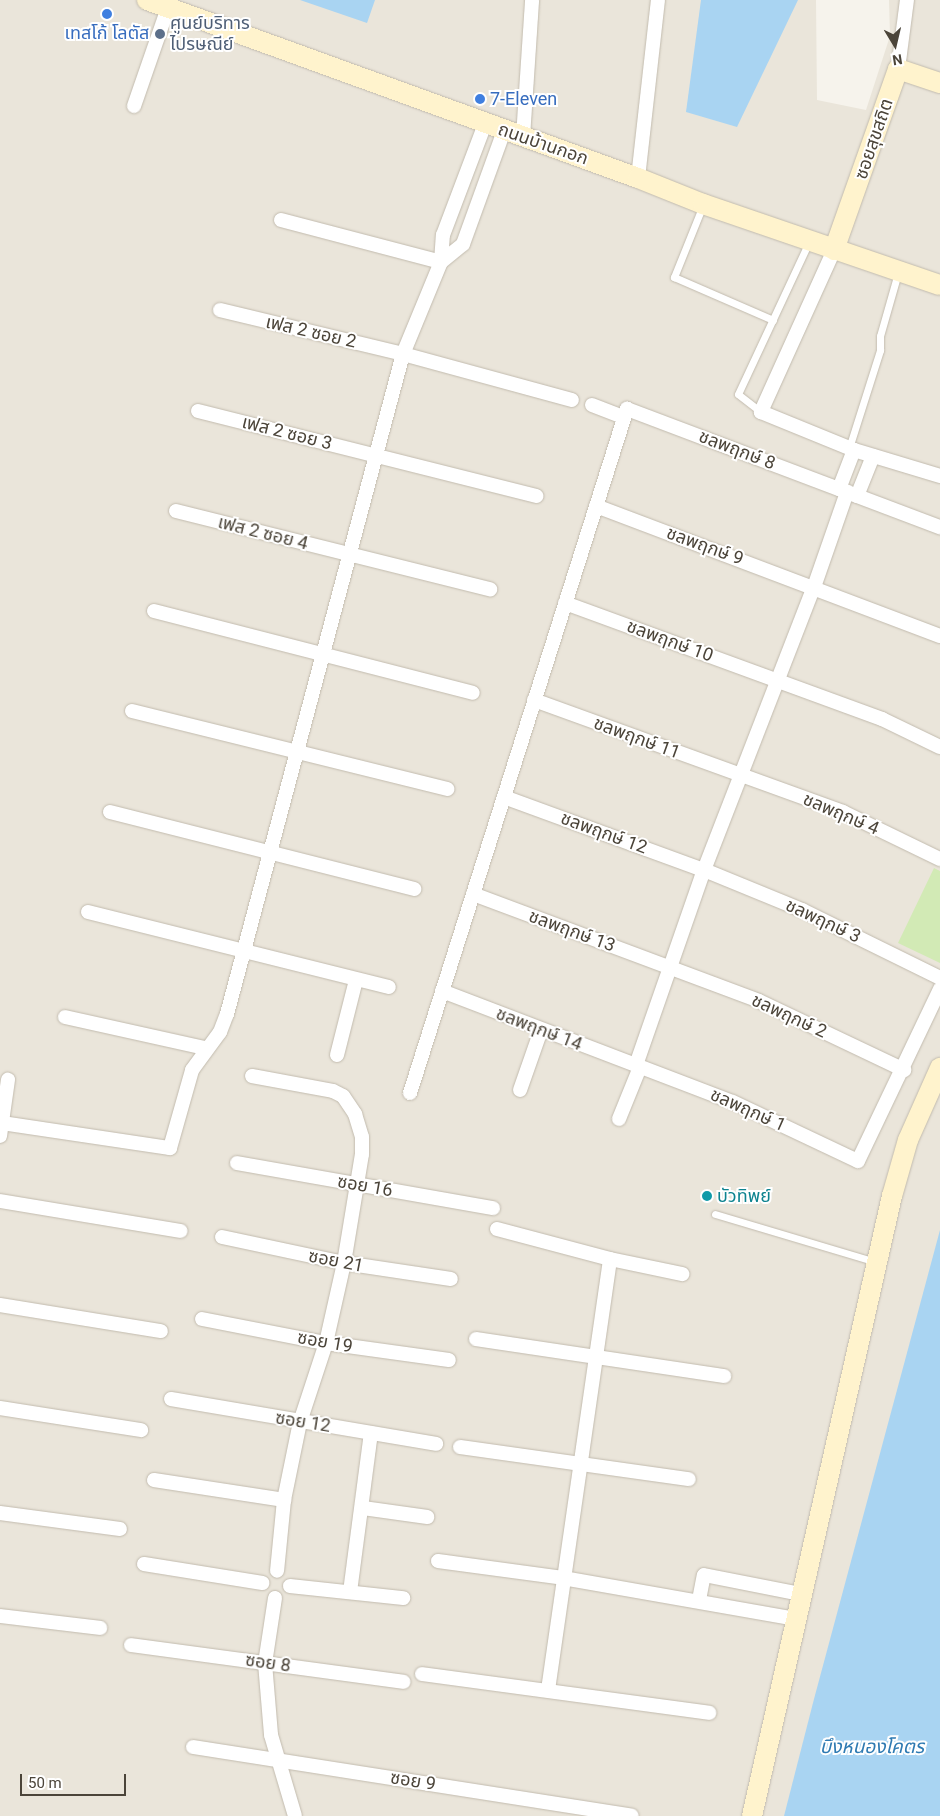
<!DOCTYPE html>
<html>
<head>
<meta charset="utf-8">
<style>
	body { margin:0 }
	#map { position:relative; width:940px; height:1816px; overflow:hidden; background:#f6f3ec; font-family:Roboto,"Noto Sans Thai",sans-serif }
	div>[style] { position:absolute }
	.residential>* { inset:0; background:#eae5da }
	.green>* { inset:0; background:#d2eab5 }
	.water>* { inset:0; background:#a9d4f2 }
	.roads { filter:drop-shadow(0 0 1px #c2bbae) drop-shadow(0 0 1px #c2bbae) }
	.lane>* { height:7px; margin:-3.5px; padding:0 3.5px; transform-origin:3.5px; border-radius:3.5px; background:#fff }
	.street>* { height:14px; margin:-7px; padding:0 7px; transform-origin:7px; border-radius:7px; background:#fff }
	.secondary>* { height:20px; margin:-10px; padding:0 10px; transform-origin:10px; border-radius:10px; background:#fff3cd }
	.dots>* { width:14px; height:14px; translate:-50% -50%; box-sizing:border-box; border:2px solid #fff; border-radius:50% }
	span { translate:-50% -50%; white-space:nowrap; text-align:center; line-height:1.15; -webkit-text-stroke:4px #fff; paint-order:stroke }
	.service-label { font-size:18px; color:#4e5e75 }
	.left { translate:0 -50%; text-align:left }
	.shop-label { font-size:18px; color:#366cbe }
	.street-label { font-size:18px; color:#4b4439 }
	.culture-label { font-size:18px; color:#0d838f }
	.water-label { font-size:19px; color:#2e7ab2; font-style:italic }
	.north { position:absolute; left:870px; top:20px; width:50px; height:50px; -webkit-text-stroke:4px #fff; paint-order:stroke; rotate:171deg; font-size:14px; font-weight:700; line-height:20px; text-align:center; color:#4b4439 }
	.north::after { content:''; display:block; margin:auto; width:18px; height:22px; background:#4b4439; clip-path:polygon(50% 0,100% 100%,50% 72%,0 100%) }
	.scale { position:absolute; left:20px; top:1774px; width:106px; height:22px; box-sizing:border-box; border:2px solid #4b4439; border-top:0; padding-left:6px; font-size:15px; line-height:18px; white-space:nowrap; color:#4b4439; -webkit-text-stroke:4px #fff; paint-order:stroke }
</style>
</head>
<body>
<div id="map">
	<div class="residential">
		<div style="clip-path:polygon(0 0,816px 0,817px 100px,866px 110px,890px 36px,889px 0,940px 0,940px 1816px,0 1816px)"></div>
	</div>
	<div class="green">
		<div style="clip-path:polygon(934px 868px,940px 871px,940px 963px,898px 943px)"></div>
	</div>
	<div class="water">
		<div style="clip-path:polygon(300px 0,375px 0,367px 23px)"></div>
		<div style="clip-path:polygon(701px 0,798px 0,737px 127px,686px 112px)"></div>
		<div style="clip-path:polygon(940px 1230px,940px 1816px,784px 1816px,814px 1699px)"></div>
	</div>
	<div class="roads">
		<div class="lane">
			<div style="left:703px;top:205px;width:78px;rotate:111.9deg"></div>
			<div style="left:674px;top:277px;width:108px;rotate:23.5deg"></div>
			<div style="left:761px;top:412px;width:29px;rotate:-142deg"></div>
			<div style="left:738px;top:394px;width:168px;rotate:-65deg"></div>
			<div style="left:849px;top:448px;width:103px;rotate:-72.4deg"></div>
			<div style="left:880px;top:350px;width:14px;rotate:-90deg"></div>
			<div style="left:880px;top:336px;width:66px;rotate:-74.1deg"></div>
			<div style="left:715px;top:1214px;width:168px;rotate:16.6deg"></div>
		</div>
		<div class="street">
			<div style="left:898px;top:69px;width:70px;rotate:-82.6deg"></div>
			<div style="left:134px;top:106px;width:104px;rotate:-70.9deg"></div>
			<div style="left:523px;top:137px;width:137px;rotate:-86.2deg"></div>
			<div style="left:638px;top:178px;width:179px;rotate:-83.6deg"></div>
			<div style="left:281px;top:220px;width:165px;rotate:14.7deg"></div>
			<div style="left:834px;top:250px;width:178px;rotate:114.3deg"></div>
			<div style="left:761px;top:412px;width:100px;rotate:22.2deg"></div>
			<div style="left:854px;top:450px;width:90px;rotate:16.8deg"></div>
			<div style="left:441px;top:262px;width:28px;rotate:-39deg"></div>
			<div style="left:463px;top:244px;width:120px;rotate:-70.1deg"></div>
			<div style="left:220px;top:310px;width:188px;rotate:13.5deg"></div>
			<div style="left:403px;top:354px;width:175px;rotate:15.2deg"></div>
			<div style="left:592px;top:405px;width:34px;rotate:21deg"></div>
			<div style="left:198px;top:411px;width:349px;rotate:14.1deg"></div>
			<div style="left:839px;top:489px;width:42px;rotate:-69deg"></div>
			<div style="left:857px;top:496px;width:43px;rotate:-68.2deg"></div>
			<div style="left:596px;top:506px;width:368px;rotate:20.7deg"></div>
			<div style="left:176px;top:511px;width:324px;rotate:14deg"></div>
			<div style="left:565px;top:603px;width:338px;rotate:20.1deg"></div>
			<div style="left:882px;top:719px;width:64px;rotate:25.8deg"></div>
			<div style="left:154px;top:611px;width:329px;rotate:14.4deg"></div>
			<div style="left:534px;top:700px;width:329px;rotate:19.9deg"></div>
			<div style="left:843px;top:812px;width:108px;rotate:25.9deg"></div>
			<div style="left:132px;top:711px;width:325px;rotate:13.9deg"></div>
			<div style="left:504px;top:797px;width:213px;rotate:20.1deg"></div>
			<div style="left:704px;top:870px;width:106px;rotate:22.2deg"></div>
			<div style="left:802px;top:910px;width:154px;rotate:26.2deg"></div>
			<div style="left:110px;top:812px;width:314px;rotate:14.2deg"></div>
			<div style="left:473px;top:894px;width:305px;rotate:20.5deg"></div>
			<div style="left:759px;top:1001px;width:161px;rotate:25.4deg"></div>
			<div style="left:88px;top:912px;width:310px;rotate:14deg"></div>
			<div style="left:442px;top:991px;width:311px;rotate:20.9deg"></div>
			<div style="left:733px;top:1102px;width:138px;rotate:25.3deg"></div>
			<div style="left:858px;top:1161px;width:191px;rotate:-64.5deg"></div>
			<div style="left:65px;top:1017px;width:143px;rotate:12.5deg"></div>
			<div style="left:337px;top:1055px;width:77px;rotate:-75.8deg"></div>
			<div style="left:636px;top:1065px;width:207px;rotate:-70.8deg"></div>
			<div style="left:704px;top:870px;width:304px;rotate:-68.8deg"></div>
			<div style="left:814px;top:587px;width:101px;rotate:-70.8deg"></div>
			<div style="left:252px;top:1076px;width:82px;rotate:10.5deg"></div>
			<div style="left:333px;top:1091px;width:11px;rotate:27deg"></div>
			<div style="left:343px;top:1096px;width:22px;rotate:56deg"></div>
			<div style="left:355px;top:1114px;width:24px;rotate:73deg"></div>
			<div style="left:362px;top:1137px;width:17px;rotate:90deg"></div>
			<div style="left:362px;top:1154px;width:110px;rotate:99.4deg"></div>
			<div style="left:344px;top:1263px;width:82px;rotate:102.7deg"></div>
			<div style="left:326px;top:1343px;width:83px;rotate:108.2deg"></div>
			<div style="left:300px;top:1422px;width:80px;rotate:101.6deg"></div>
			<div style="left:284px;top:1500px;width:71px;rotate:95.6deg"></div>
			<div style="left:520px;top:1090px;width:64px;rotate:-70.7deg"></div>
			<div style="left:410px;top:1093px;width:718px;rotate:-72.4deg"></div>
			<div style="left:627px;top:409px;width:335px;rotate:20.7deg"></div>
			<div style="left:619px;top:1119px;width:56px;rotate:-68deg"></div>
			<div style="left:2px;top:1123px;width:170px;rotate:8.5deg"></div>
			<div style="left:170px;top:1148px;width:81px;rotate:-74.2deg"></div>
			<div style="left:192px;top:1070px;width:47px;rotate:-53.6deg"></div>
			<div style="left:220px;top:1032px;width:19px;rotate:-69deg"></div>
			<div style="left:227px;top:1014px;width:683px;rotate:-75.07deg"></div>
			<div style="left:403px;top:354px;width:100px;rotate:-67.6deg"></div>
			<div style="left:441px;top:262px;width:27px;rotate:-86deg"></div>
			<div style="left:443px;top:235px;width:119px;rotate:-69.3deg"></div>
			<div style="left:0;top:1136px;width:57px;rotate:-81.9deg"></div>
			<div style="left:237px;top:1163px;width:260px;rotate:10deg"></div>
			<div style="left:0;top:1201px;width:183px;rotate:9.4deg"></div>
			<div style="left:497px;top:1229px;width:117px;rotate:14.9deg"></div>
			<div style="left:610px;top:1259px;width:74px;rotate:11.8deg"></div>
			<div style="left:222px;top:1237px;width:125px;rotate:12deg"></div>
			<div style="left:344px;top:1263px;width:108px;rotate:8.5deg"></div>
			<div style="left:0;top:1305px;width:163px;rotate:9.2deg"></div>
			<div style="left:202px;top:1319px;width:126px;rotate:11deg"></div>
			<div style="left:326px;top:1343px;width:124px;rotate:7.9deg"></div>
			<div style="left:476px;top:1339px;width:251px;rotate:8.5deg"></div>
			<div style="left:171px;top:1399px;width:269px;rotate:9.6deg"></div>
			<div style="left:0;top:1408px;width:143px;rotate:8.9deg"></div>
			<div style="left:460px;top:1447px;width:231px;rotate:8deg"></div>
			<div style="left:154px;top:1480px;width:132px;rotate:8.7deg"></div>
			<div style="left:363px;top:1508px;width:65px;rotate:8deg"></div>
			<div style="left:0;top:1513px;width:121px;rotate:7.6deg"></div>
			<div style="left:438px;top:1561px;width:126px;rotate:7.7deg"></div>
			<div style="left:563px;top:1578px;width:236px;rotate:10deg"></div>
			<div style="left:144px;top:1564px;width:120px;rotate:9.1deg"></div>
			<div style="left:290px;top:1586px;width:114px;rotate:6.1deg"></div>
			<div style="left:350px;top:1592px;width:160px;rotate:-82.5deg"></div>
			<div style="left:275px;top:1598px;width:66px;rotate:98.7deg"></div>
			<div style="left:265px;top:1663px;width:72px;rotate:85.2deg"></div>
			<div style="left:271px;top:1735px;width:84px;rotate:73.5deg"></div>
			<div style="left:699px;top:1600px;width:25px;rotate:-79deg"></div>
			<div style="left:704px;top:1575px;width:99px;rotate:11.1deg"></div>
			<div style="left:0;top:1616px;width:101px;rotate:6.8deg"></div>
			<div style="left:131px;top:1645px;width:275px;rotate:7.7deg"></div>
			<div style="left:422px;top:1674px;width:290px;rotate:7.7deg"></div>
			<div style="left:548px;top:1690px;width:435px;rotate:-81.8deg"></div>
			<div style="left:193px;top:1747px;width:444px;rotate:8.9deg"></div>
		</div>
		<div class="secondary">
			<div style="left:147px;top:0;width:522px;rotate:19.93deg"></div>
			<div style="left:638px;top:178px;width:70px;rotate:21.8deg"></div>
			<div style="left:703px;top:204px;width:250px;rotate:18.9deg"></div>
			<div style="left:834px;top:250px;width:192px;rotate:-70.5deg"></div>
			<div style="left:898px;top:69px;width:44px;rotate:18.4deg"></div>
			<div style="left:752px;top:1816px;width:636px;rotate:-77.28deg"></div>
			<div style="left:892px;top:1196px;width:58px;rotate:-74.1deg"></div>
			<div style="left:908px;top:1140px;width:79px;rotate:-66deg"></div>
		</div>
	</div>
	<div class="dots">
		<div style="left:107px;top:14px;background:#3f7fe0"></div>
		<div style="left:160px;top:34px;background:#5c6f8a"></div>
		<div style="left:480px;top:99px;background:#3f7fe0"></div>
		<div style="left:707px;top:1196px;background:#0f9aa8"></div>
	</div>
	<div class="service-label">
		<span class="left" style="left:170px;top:34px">ศูนย์บริทาร<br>ไปรษณีย์</span>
	</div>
	<div class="shop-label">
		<span style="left:107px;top:33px">เทสโก้ โลตัส</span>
		<span class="left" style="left:490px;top:99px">7-Eleven</span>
	</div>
	<div class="street-label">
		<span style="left:874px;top:139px;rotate:-71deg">ซอยสุขสถิต</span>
		<span style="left:543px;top:144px;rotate:19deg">ถนนบ้านกอก</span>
		<span style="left:311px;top:332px;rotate:13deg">เฟส 2 ซอย 2</span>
		<span style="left:287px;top:433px;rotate:14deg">เฟส 2 ซอย 3</span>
		<span style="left:737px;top:450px;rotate:21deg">ชลพฤกษ์ 8</span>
		<span style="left:263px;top:533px;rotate:14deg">เฟส 2 ซอย 4</span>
		<span style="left:705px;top:546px;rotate:20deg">ชลพฤกษ์ 9</span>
		<span style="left:670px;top:641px;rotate:20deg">ชลพฤกษ์ 10</span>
		<span style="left:637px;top:738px;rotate:20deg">ชลพฤกษ์ 11</span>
		<span style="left:841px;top:814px;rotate:23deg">ชลพฤกษ์ 4</span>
		<span style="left:604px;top:833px;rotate:20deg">ชลพฤกษ์ 12</span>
		<span style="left:823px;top:921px;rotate:25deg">ชลพฤกษ์ 3</span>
		<span style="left:572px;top:931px;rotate:20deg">ชลพฤกษ์ 13</span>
		<span style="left:789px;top:1016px;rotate:25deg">ชลพฤกษ์ 2</span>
		<span style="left:539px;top:1029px;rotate:21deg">ชลพฤกษ์ 14</span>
		<span style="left:748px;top:1110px;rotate:24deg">ชลพฤกษ์ 1</span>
		<span style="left:365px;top:1186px;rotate:10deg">ซอย 16</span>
		<span style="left:336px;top:1261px;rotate:11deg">ซอย 21</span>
		<span style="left:325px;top:1342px;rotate:10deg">ซอย 19</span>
		<span style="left:303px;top:1422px;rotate:9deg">ซอย 12</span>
		<span style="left:268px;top:1663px;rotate:8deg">ซอย 8</span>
		<span style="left:413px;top:1781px;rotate:9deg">ซอย 9</span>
	</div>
	<div class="culture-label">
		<span class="left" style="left:717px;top:1196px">บัวทิพย์</span>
	</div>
	<div class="water-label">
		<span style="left:872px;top:1747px">บึงหนองโคตร</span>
	</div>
	<div class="north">N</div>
	<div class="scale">50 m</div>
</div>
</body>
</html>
